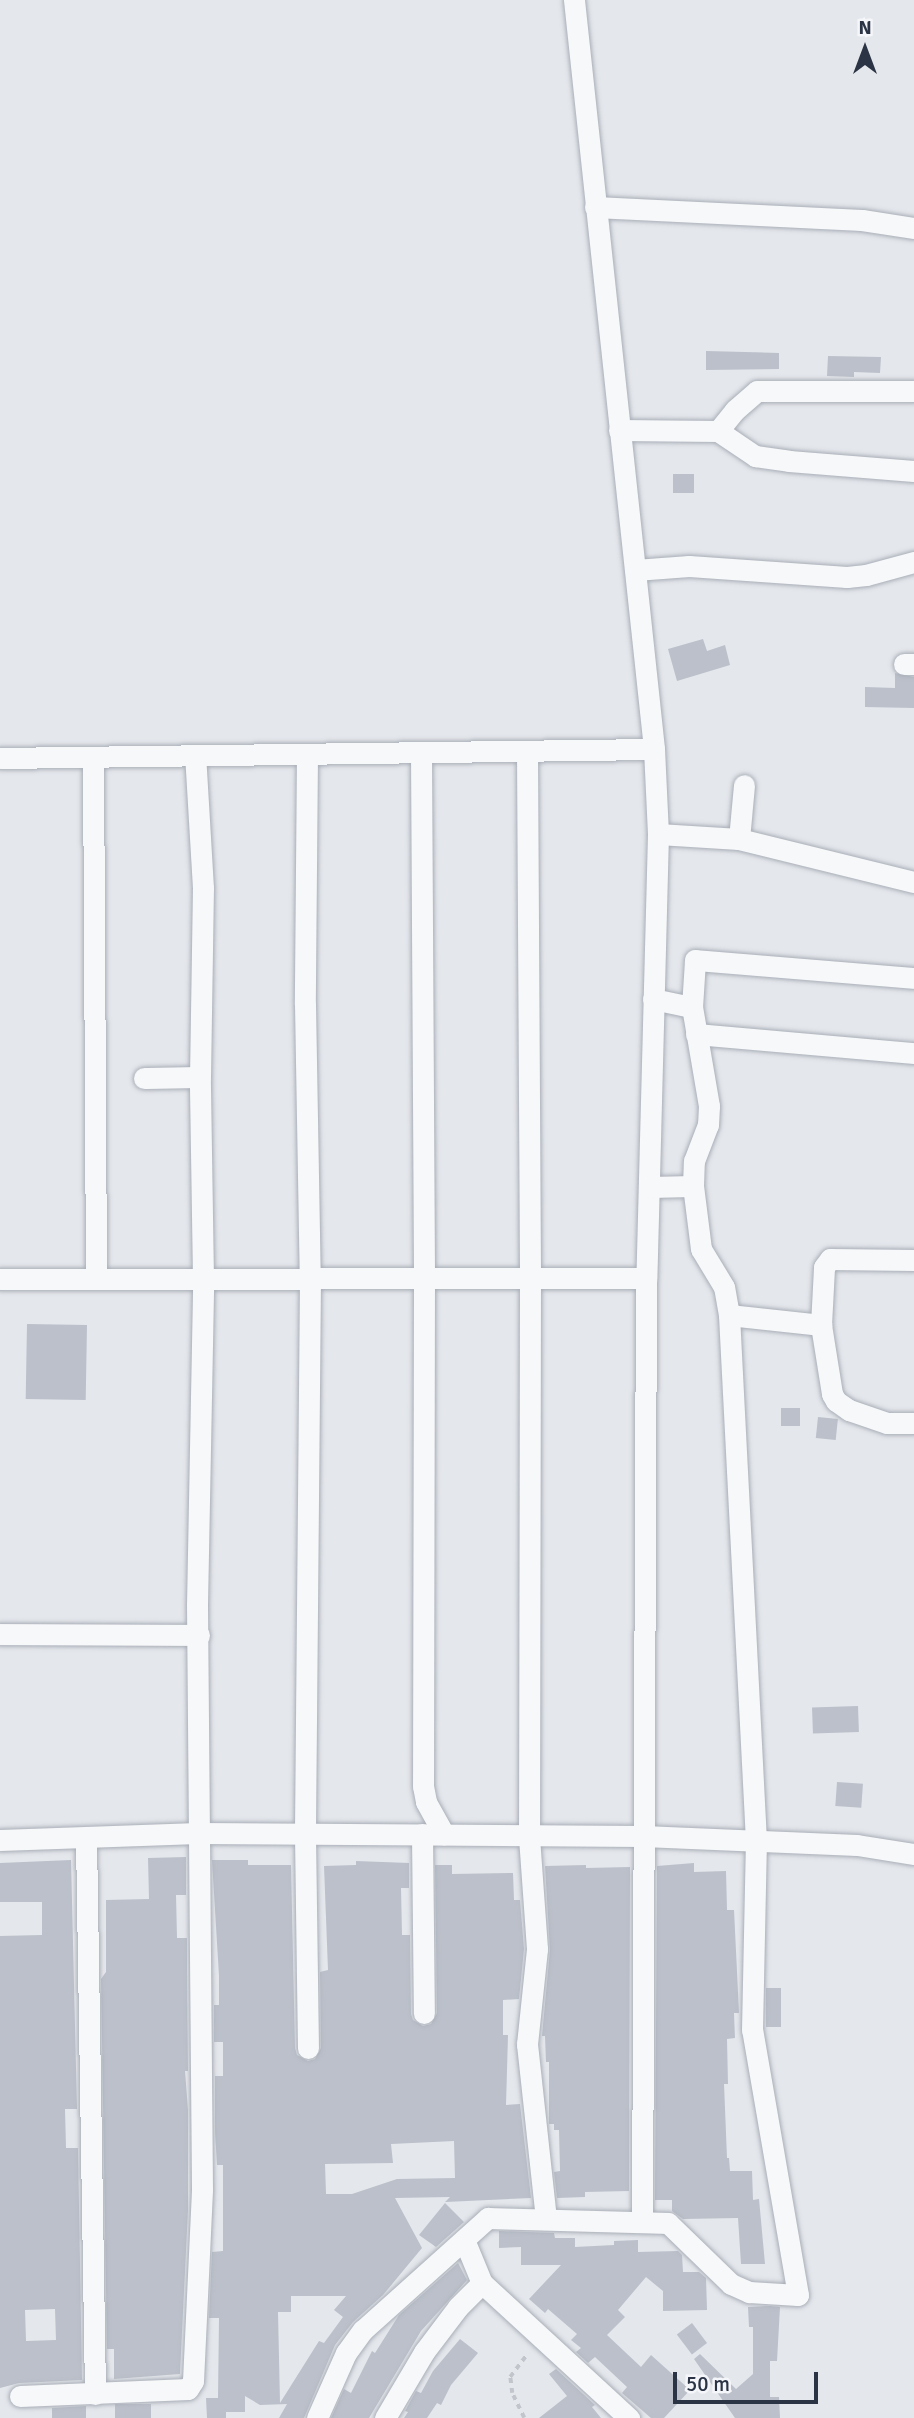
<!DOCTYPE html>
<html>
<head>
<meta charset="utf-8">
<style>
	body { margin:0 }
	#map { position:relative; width:914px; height:2418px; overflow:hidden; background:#e4e7ec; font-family:Signika,sans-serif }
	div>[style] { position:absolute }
	.building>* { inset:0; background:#bbc0ca; transform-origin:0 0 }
	.path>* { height:3.5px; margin-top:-1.75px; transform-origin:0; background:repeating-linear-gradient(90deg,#c2c5cb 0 5px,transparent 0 10px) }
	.roads { filter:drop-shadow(0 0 2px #a9aeb7) drop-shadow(0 0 2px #a9aeb7) }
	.minor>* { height:21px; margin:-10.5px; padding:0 10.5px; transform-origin:10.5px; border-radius:10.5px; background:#f7f8fa }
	span { translate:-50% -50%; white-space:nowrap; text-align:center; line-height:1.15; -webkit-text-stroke:5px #f4f6f9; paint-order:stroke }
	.north { position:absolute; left:830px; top:14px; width:70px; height:70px; -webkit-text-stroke:5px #f4f6f9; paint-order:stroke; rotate:0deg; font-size:19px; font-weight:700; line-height:28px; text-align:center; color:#2b3445 }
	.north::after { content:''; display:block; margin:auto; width:24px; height:32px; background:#2b3445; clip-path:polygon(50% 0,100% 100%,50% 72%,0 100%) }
	.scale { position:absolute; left:673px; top:2372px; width:145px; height:32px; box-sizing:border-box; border:4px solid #2b3445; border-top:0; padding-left:9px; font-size:21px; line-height:24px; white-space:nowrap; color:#2b3445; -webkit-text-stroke:5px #f4f6f9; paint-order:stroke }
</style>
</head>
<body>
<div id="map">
	<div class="building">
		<div style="clip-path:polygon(706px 351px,779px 353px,779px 369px,706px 370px)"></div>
		<div style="clip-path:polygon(828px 356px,881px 357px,880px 373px,854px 372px,854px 377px,827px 376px)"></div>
		<div style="left:673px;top:474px;width:21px;height:19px"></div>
		<div style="clip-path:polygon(703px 639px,707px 651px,725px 645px,730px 665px,677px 681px,668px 649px)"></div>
		<div style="clip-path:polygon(895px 673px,914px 677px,914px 708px,865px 707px,865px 687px,895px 688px)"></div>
		<div style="left:27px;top:1324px;width:60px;height:75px;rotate:1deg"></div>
		<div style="left:781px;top:1408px;width:19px;height:18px"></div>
		<div style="left:818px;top:1417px;width:20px;height:21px;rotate:6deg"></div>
		<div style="left:858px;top:1706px;width:26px;height:46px;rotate:88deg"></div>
		<div style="left:837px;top:1782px;width:26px;height:24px;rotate:4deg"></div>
		<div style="clip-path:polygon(186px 1857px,186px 1895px,176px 1895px,177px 1938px,187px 1938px,187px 1971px,188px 2071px,185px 2071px,188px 2110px,188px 2210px,180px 2374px,114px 2379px,114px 2349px,107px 2349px,101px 1979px,106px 1972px,106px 1900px,149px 1899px,148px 1858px)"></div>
		<div style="clip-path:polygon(evenodd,71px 1860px,77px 2109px,65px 2109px,66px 2148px,78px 2148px,82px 2380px,19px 2383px,0 2388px,0 1936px,42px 1935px,42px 1902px,0 1902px,0 1863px,71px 1860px,55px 2309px,56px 2340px,26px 2341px,25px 2310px,55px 2309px)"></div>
		<div style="clip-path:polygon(evenodd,212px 1860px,248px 1860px,248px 1865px,291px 1865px,295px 2048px,297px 2055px,308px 2061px,315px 2059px,321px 2048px,320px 1972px,328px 1970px,324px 1866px,356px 1865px,356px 1861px,409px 1863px,409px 1888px,401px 1888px,402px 1935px,410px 1935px,411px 2014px,413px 2020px,423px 2026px,431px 2024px,437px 2013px,435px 1865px,452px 1865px,452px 1874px,513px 1873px,514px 1900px,520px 1900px,524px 1949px,519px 1999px,503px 2000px,503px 2035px,508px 2035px,506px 2105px,520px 2104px,531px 2198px,445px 2202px,450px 2197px,395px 2198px,422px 2248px,383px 2295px,353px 2322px,335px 2345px,304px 2418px,279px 2418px,287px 2404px,260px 2405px,245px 2396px,245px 2412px,226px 2412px,226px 2418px,207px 2418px,206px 2398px,218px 2398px,219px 2318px,209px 2318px,212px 2252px,223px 2251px,223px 2165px,217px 2165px,215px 2132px,215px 2076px,223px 2076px,223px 2042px,214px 2042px,214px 2005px,219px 2005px,219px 1976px,212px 1860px,454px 2141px,455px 2178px,397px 2179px,352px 2194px,326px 2194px,325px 2164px,393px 2163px,391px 2144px,454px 2141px,212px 1860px,291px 2296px,346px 2296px,334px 2310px,343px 2317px,324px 2343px,319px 2341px,280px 2403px,278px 2312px,291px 2312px,291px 2296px)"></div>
		<div style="clip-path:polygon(694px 1863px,694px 1872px,726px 1871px,727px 1910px,734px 1910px,739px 2013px,734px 2013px,735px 2038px,727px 2039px,728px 2084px,724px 2084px,727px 2158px,729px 2158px,730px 2171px,752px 2171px,753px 2200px,759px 2199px,765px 2264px,741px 2264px,738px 2218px,683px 2219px,672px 2211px,672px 2200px,655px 2200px,657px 1866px)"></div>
		<div style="clip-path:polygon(586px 1865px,586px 1868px,630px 1867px,629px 2191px,585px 2192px,585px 2197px,557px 2198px,554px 2172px,560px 2171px,559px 2130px,554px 2130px,554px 2124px,549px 2124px,549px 2062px,546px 2062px,545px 2036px,542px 2036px,550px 1950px,545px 1866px)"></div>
		<div style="left:766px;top:1988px;width:15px;height:39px"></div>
		<div style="clip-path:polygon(445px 2203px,464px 2222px,436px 2247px,419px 2235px)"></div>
		<div style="clip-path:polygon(499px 2231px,554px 2233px,555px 2238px,575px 2238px,575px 2247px,614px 2245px,614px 2241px,638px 2240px,638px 2252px,678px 2251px,682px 2255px,683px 2272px,699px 2272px,706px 2278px,707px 2310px,663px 2311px,663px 2291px,646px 2277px,618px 2310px,625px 2317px,607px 2335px,641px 2367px,651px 2355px,690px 2390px,664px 2418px,651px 2418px,622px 2393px,627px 2387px,595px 2357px,588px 2363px,576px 2352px,581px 2348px,571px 2340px,577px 2334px,548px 2309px,545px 2313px,529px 2299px,561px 2265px,521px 2265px,521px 2247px,499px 2248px)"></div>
		<div style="clip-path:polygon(458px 2263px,467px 2280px,421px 2331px,369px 2418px,331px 2418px,344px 2389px,351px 2393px,372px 2351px,375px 2353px,399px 2315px)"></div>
		<div style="clip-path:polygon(770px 2306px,780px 2307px,777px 2361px,770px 2361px,770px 2397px,779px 2397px,780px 2418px,735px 2418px,694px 2359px,700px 2354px,736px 2389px,753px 2374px,753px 2327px,749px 2327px,748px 2307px)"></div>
		<div style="left:692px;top:2323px;width:25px;height:19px;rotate:53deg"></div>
		<div style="clip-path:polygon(460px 2339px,478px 2353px,451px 2385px,441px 2405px,437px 2403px,427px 2418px,404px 2418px,408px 2412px,405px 2411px,416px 2391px,421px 2393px,433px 2371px)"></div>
		<div style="clip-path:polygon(556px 2369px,595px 2405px,592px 2407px,601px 2418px,539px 2418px,567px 2396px,549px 2374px)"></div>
		<div style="left:151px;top:2404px;width:14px;height:36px;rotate:90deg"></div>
		<div style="clip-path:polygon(86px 2406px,86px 2418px,52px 2418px,52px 2408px)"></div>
	</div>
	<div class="path">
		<div style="left:524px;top:2418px;width:28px;rotate:-116deg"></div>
		<div style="left:512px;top:2393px;width:16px;rotate:-97deg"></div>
		<div style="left:510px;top:2377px;width:30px;rotate:-53deg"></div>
	</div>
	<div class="roads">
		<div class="minor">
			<div style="left:574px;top:0;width:753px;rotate:83.9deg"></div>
			<div style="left:654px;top:749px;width:85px;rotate:87.3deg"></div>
			<div style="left:658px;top:834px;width:444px;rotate:91.5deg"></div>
			<div style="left:646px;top:1278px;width:943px;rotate:90.24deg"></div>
			<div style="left:595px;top:207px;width:267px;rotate:2.8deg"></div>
			<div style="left:862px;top:220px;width:53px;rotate:8.7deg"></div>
			<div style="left:619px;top:430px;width:99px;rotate:0.6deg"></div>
			<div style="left:718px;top:431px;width:27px;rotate:-51deg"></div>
			<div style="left:735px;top:410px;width:29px;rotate:-41deg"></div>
			<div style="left:757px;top:391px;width:157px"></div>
			<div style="left:718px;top:431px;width:45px;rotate:34deg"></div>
			<div style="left:755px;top:456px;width:34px;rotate:8deg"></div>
			<div style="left:789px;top:461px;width:125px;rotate:4.6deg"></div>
			<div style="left:635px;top:570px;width:54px;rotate:-4.2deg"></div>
			<div style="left:689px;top:566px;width:158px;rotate:4deg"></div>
			<div style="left:847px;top:577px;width:19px;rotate:-6deg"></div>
			<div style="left:866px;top:575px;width:50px;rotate:-15.2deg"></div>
			<div style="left:904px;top:664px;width:10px"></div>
			<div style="left:527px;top:751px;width:528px;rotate:89.67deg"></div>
			<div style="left:530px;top:1279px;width:558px;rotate:90.1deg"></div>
			<div style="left:529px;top:1837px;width:112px;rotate:85.9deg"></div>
			<div style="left:537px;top:1949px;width:96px;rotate:96deg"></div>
			<div style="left:527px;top:2044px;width:176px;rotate:83.8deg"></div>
			<div style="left:421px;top:752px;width:527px;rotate:89.67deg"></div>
			<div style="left:424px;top:1279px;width:507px;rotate:90.11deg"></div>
			<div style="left:423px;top:1786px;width:16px;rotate:79deg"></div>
			<div style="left:426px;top:1802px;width:37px;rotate:61deg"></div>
			<div style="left:307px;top:754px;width:250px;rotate:90.5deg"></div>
			<div style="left:305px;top:1004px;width:275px;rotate:89deg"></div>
			<div style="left:310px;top:1279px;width:556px;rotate:90.52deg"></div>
			<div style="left:305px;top:1835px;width:213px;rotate:89.2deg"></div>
			<div style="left:93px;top:757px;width:522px;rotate:89.67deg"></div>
			<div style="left:0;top:758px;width:654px;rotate:-0.79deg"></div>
			<div style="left:658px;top:834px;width:81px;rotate:3.5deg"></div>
			<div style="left:739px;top:839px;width:180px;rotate:13.8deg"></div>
			<div style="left:739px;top:839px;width:54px;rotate:-84.7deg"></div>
			<div style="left:653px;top:999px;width:40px;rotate:12deg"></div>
			<div style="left:696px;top:1034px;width:219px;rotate:5deg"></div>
			<div style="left:144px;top:1078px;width:56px;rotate:-1deg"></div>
			<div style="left:649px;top:1187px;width:44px;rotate:-1.3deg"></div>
			<div style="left:0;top:1279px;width:646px;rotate:-0.09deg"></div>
			<div style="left:729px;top:1315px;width:93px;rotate:6.2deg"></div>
			<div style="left:821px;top:1325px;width:70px;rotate:80.9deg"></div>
			<div style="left:832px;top:1394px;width:8px;rotate:60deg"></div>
			<div style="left:836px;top:1401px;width:16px;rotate:35deg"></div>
			<div style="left:849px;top:1410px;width:40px;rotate:18.9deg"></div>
			<div style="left:887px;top:1423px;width:27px"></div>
			<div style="left:821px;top:1325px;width:58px;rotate:-87deg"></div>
			<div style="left:824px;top:1267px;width:10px;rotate:-53deg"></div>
			<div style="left:830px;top:1259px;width:84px;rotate:0.7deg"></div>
			<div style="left:0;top:1634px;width:199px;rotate:0.3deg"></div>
			<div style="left:422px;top:1834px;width:179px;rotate:89.4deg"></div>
			<div style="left:86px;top:1838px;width:556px;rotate:89.07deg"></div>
			<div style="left:0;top:1840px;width:198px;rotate:-2deg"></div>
			<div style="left:198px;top:1833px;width:445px;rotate:0.4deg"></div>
			<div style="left:643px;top:1836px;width:214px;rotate:2.4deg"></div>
			<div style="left:857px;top:1845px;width:58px;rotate:9deg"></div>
			<div style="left:465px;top:2242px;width:44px;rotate:67.5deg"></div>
			<div style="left:482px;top:2283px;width:200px;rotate:42.6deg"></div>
			<div style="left:20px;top:2396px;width:168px;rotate:-2.4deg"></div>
			<div style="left:188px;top:2389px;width:9px;rotate:-58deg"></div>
			<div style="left:193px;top:2381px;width:192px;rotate:-87.3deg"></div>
			<div style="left:202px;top:2189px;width:584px;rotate:-90.49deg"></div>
			<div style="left:197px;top:1605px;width:326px;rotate:-88.9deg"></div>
			<div style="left:203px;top:1279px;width:202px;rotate:-90.9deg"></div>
			<div style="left:200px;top:1077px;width:189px;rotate:-89.1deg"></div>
			<div style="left:203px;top:888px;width:133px;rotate:-93.4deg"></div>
			<div style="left:317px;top:2418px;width:71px;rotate:-66deg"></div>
			<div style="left:346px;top:2353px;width:29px;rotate:-54deg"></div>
			<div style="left:363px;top:2330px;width:168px;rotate:-41.9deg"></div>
			<div style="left:488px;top:2218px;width:180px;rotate:1.6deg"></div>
			<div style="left:668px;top:2223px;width:88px;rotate:44.1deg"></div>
			<div style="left:731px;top:2284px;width:20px;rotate:24deg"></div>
			<div style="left:749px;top:2292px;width:49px;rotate:3.5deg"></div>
			<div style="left:798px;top:2295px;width:269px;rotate:-99.8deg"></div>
			<div style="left:752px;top:2030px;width:189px;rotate:-88.8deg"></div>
			<div style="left:756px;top:1841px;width:527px;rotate:-92.94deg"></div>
			<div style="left:729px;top:1315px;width:28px;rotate:-100deg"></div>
			<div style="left:724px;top:1287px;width:44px;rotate:-121.2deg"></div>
			<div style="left:701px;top:1249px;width:64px;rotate:-97.2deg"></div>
			<div style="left:693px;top:1186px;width:25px;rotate:-88deg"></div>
			<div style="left:694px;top:1161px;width:39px;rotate:-69deg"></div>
			<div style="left:708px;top:1125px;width:19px;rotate:-87deg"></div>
			<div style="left:709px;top:1106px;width:100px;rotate:-99.7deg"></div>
			<div style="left:692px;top:1007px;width:47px;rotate:-86.3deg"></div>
			<div style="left:695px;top:960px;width:220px;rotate:4.7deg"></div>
			<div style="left:385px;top:2418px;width:77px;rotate:-59.4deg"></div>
			<div style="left:424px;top:2352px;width:56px;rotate:-52.9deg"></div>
			<div style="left:458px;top:2307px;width:34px;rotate:-45deg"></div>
		</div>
	</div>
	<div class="north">N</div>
	<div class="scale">50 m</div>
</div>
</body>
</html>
